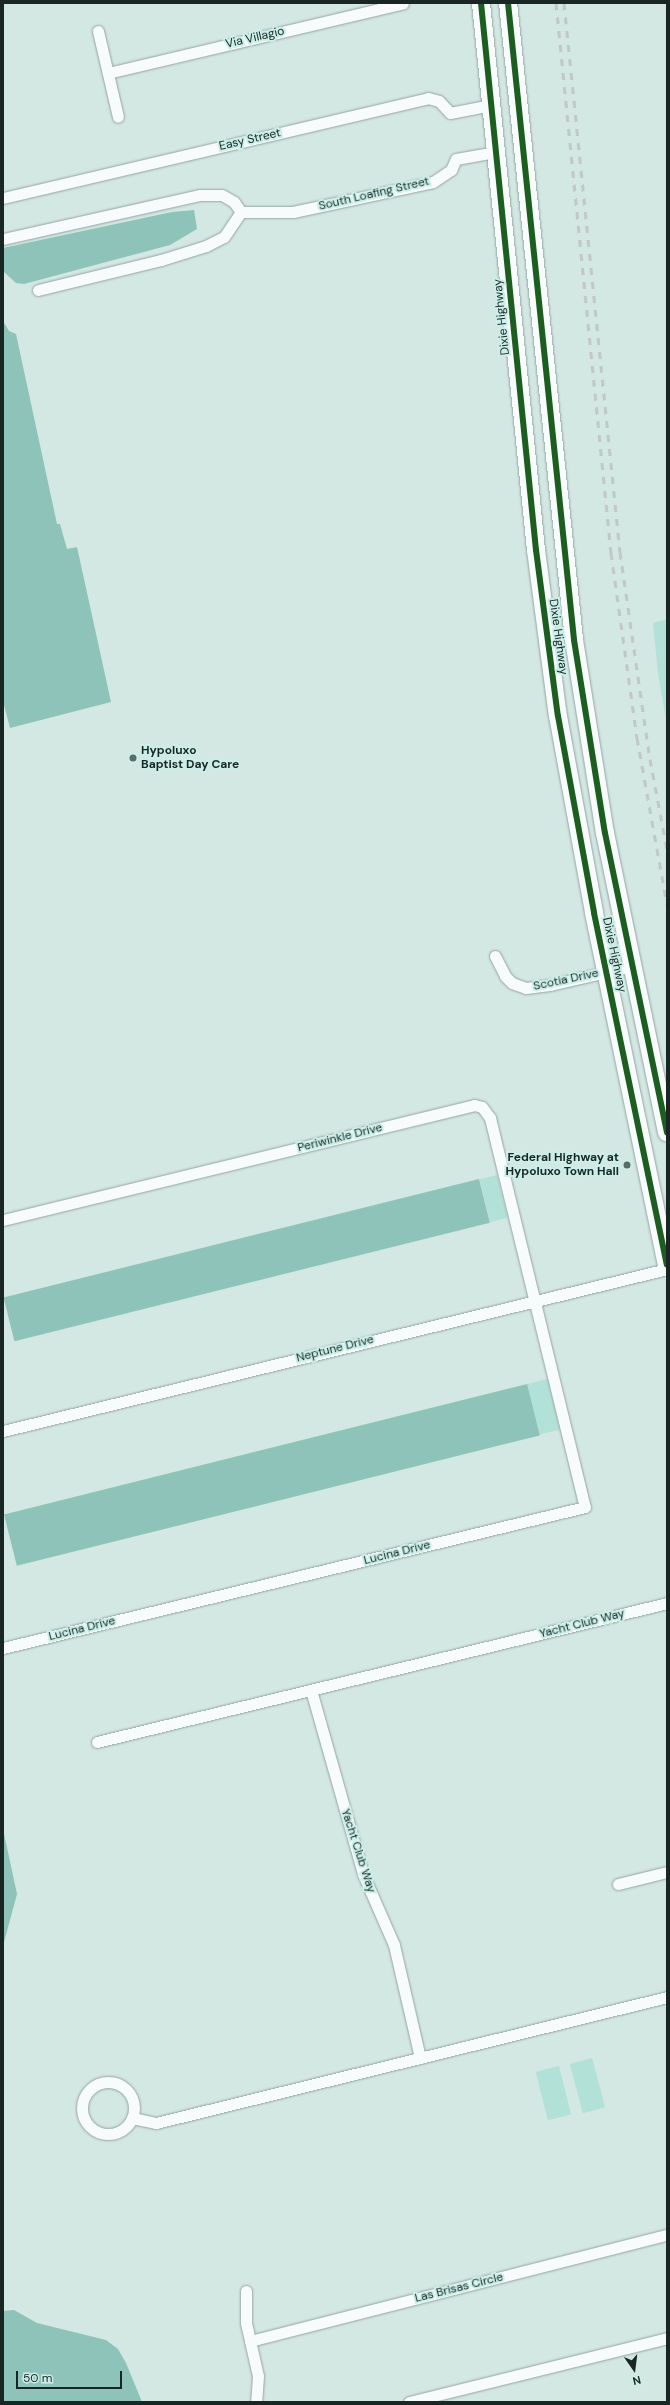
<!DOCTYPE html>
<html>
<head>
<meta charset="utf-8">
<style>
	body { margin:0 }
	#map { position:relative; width:670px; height:2405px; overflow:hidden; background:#d3e7e3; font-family:"DM Sans",sans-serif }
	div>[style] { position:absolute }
	.green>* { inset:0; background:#b2e1d8; transform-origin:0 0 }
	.water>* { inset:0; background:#8ec3ba; transform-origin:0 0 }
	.roads { filter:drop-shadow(0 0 1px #95a4a2) drop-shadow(0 0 1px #95a4a2) }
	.minor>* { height:11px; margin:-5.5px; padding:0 5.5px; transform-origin:5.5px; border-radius:5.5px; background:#f8fbfb }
	.minor>.ring { margin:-5.5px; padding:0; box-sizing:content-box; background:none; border:11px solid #f8fbfb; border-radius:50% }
	.primary>* { height:18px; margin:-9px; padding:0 9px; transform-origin:9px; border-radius:9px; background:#f8fbfb }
	.rail>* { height:3px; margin-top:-1.5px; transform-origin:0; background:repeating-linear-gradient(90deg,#c2c8c6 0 7px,transparent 0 14px) }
	.cycleway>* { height:6px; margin:-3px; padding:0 3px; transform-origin:3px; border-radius:3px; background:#1b5e20 }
	.dots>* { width:11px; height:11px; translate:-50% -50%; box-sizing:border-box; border:2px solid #cbefe8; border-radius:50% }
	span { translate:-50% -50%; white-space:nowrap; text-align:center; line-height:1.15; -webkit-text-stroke:4px #cbefe8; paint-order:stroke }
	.street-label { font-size:12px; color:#192624 }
	.poi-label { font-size:12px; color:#192624; font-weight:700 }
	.left { translate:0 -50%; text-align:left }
	.right { translate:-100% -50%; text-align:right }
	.frame { position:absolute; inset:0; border:4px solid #192624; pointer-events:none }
	.north { position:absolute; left:614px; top:2349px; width:40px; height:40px; -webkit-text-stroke:3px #cbefe8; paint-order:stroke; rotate:166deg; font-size:11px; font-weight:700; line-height:16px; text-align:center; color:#192624 }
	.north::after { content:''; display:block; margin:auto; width:14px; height:18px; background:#192624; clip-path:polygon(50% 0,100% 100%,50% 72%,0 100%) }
	.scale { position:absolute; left:16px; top:2371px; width:106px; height:18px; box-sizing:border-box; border:2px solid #192624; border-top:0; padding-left:5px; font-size:12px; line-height:14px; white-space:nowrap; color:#192624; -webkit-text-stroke:3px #cbefe8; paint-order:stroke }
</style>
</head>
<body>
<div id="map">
	<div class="green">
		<div style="clip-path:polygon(667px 619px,667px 726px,658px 673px,653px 623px)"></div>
		<div style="left:497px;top:1175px;width:44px;height:18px;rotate:76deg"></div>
		<div style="left:548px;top:1379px;width:52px;height:22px;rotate:77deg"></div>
		<div style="left:592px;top:2058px;width:51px;height:23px;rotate:75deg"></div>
		<div style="left:559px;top:2066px;width:50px;height:24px;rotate:76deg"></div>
	</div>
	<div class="water">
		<div style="clip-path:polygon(194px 210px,197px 229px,170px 245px,24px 284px,16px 283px,3px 271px,3px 248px,172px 212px)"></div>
		<div style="clip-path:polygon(3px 321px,9px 331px,16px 334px,57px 524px,60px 524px,67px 549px,77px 547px,111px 702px,10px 728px,3px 701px)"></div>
		<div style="left:479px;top:1179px;width:45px;height:490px;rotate:76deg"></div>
		<div style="left:527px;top:1384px;width:53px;height:539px;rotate:76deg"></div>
		<div style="clip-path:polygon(3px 1829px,17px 1894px,3px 1946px)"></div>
		<div style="clip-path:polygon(14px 2310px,37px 2323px,106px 2340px,118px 2349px,126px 2363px,142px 2402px,3px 2402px,3px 2311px)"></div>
	</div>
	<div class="roads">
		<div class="minor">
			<div style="left:98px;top:31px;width:88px;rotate:76.9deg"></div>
			<div style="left:108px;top:73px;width:303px;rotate:-13.3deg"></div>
			<div style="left:3px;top:198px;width:437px;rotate:-13.2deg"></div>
			<div style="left:428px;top:98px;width:11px;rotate:15deg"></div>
			<div style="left:439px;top:101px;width:16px;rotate:47deg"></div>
			<div style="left:450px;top:113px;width:42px;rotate:-11deg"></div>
			<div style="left:3px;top:239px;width:202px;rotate:-12.6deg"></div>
			<div style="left:200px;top:195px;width:22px"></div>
			<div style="left:222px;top:195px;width:14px;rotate:30deg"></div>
			<div style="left:234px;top:202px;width:12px;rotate:55deg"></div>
			<div style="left:38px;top:290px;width:127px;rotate:-13.7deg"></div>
			<div style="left:161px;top:260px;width:47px;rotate:-17.3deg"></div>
			<div style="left:206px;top:246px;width:20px;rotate:-27deg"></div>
			<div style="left:224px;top:237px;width:30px;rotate:-56deg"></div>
			<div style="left:241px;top:212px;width:52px"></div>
			<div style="left:293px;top:212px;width:143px;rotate:-12.1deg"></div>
			<div style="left:433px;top:182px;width:22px;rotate:-34deg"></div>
			<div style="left:451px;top:170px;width:12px;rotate:-66deg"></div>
			<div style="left:456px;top:159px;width:41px;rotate:-9.9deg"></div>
			<div style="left:495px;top:956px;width:22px;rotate:63deg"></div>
			<div style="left:505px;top:976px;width:10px;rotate:45deg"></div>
			<div style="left:512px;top:983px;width:15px;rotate:20deg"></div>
			<div style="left:526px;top:988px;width:24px;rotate:-7deg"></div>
			<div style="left:550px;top:985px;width:84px;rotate:-13deg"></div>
			<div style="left:3px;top:1220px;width:485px;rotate:-13.7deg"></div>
			<div style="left:474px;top:1105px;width:8px;rotate:14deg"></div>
			<div style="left:482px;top:1107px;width:14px;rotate:54deg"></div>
			<div style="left:490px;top:1118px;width:400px;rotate:76.3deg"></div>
			<div style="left:585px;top:1507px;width:599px;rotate:166.38deg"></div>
			<div style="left:3px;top:1431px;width:683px;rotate:-13.71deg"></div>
			<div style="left:311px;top:1690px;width:191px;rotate:74.2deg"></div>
			<div style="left:363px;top:1874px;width:77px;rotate:66.4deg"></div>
			<div style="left:394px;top:1945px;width:116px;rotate:77deg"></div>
			<div style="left:97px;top:1742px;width:587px;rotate:-13.7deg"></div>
			<div style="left:618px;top:1884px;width:50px;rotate:-13.8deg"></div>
			<div class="ring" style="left:82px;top:2082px;width:41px;height:41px"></div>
			<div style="left:132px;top:2118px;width:25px;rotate:12deg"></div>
			<div style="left:156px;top:2123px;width:526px;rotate:-13.85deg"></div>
			<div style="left:246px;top:2291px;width:32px;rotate:90deg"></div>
			<div style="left:246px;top:2323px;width:54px;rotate:77.2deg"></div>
			<div style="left:258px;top:2376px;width:26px;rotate:94deg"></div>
			<div style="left:250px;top:2341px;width:430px;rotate:-14.3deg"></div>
			<div style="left:409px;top:2402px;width:266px;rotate:-13.9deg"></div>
		</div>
		<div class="primary">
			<div style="left:481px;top:3px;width:550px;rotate:84.26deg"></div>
			<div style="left:536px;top:550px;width:167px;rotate:82.5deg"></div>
			<div style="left:558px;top:716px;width:200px;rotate:79.6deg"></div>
			<div style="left:594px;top:913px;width:359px;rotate:78.3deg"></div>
			<div style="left:508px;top:3px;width:640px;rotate:84.08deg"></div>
			<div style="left:574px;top:640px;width:195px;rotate:80.9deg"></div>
			<div style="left:605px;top:833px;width:306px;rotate:78.3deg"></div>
		</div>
	</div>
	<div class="rail">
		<div style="left:556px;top:3px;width:553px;rotate:84.29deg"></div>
		<div style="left:611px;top:553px;width:187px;rotate:82deg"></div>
		<div style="left:637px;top:738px;width:169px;rotate:79.8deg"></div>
		<div style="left:564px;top:3px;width:552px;rotate:84.18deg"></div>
		<div style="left:620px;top:552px;width:209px;rotate:81.8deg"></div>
		<div style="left:650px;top:759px;width:93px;rotate:79.4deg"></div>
	</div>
	<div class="cycleway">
		<div style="left:481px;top:3px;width:550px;rotate:84.26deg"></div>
		<div style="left:536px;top:550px;width:167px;rotate:82.5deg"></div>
		<div style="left:558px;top:716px;width:200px;rotate:79.6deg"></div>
		<div style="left:594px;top:913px;width:359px;rotate:78.3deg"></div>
		<div style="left:508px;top:3px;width:640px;rotate:84.08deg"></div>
		<div style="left:574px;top:640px;width:195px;rotate:80.9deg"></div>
		<div style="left:605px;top:833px;width:306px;rotate:78.3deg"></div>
	</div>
	<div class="dots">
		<div style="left:133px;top:758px;background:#5a6a67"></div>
		<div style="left:627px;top:1165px;background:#5a6a67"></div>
	</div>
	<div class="street-label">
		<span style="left:255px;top:38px;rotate:-13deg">Via Villagio</span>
		<span style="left:250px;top:140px;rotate:-13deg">Easy Street</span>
		<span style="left:374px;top:194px;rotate:-13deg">South Loafing Street</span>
		<span style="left:502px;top:317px;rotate:-96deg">Dixie Highway</span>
		<span style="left:558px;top:637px;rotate:82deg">Dixie Highway</span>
		<span style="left:614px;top:955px;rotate:78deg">Dixie Highway</span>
		<span style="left:566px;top:980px;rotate:-12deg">Scotia Drive</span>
		<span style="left:340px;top:1138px;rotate:-14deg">Periwinkle Drive</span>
		<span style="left:335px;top:1349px;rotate:-14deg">Neptune Drive</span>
		<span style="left:397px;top:1553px;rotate:-14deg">Lucina Drive</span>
		<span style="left:582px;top:1624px;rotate:-14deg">Yacht Club Way</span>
		<span style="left:82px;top:1629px;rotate:-14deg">Lucina Drive</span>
		<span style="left:358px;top:1851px;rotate:72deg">Yacht Club Way</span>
		<span style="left:459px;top:2288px;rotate:-14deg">Las Brisas Circle</span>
	</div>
	<div class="poi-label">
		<span class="left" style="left:141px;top:758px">Hypoluxo<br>Baptist Day Care</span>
		<span class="right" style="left:619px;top:1165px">Federal Highway at<br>Hypoluxo Town Hall</span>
	</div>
	<div class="frame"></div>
	<div class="north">N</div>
	<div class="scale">50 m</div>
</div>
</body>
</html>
